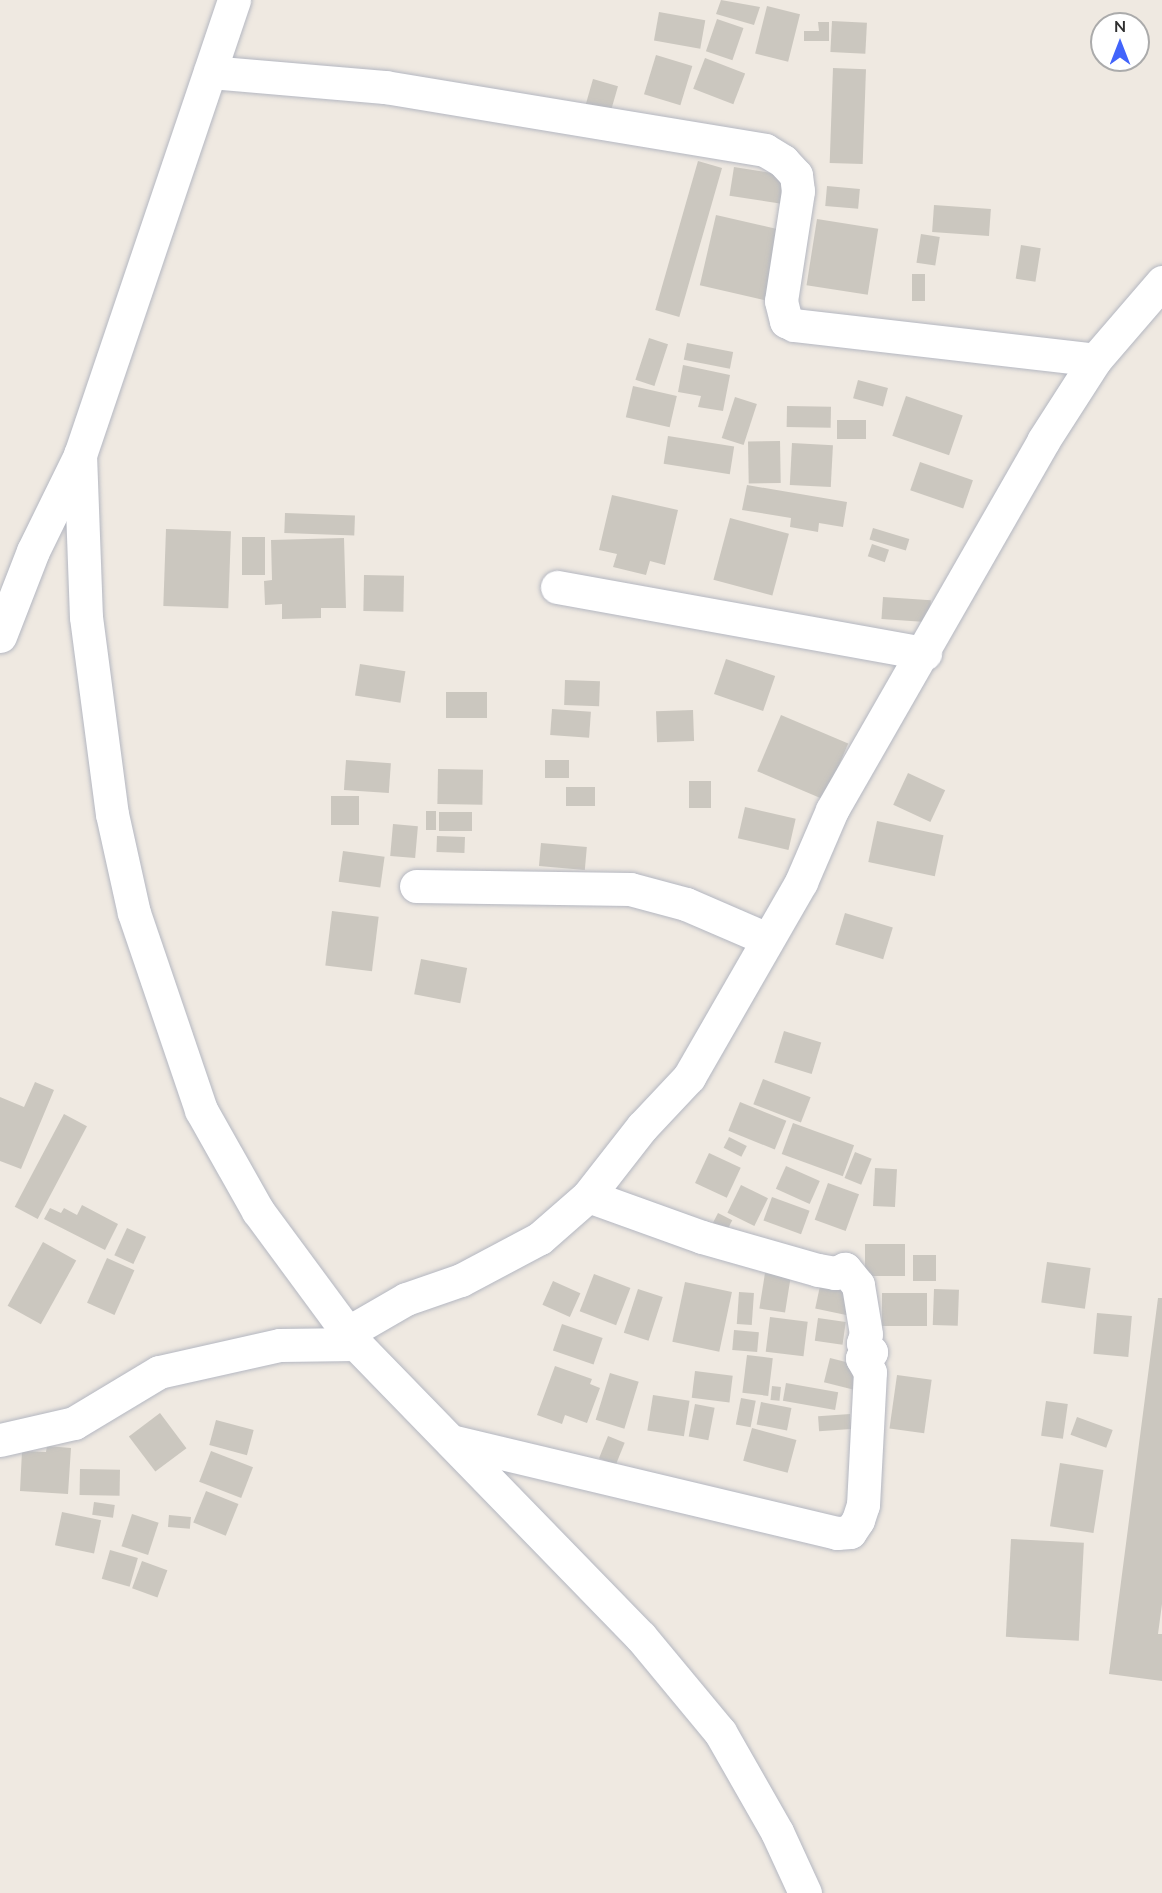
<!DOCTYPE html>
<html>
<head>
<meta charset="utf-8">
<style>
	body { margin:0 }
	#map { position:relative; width:1162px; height:1893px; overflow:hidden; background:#efe9e1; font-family:Mulish,sans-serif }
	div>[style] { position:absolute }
	.building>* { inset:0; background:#cbc7bf; transform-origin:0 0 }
	.roads { filter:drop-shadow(0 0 2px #b4b7c1) drop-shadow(0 0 2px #b4b7c1) }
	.minor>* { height:33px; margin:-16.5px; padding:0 16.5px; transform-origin:16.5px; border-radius:16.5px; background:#fff }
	span { translate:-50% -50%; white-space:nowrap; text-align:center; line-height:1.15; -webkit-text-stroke:6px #fff; paint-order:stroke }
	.north { position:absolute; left:1090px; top:12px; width:60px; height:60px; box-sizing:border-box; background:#fff; border:2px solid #ababab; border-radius:50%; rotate:0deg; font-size:16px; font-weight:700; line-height:24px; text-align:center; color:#2e2e2e }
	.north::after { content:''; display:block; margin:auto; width:21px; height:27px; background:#4264fb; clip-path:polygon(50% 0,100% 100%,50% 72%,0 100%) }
</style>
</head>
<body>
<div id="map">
	<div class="building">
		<div style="clip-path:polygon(721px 0,760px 7px,754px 25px,716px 14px)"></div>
		<div style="left:767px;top:6px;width:34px;height:49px;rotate:14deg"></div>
		<div style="left:659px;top:12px;width:47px;height:29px;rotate:10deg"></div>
		<div style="left:717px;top:19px;width:28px;height:34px;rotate:19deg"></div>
		<div style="left:832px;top:21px;width:35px;height:31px;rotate:3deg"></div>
		<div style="clip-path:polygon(818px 22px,829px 22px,829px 41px,804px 41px,804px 31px,819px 31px)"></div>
		<div style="left:656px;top:55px;width:38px;height:41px;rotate:17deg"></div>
		<div style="left:705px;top:58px;width:43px;height:33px;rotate:21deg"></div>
		<div style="left:833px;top:68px;width:33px;height:95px;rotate:2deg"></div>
		<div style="left:593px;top:79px;width:26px;height:29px;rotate:16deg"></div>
		<div style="left:698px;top:161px;width:25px;height:155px;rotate:16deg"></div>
		<div style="left:734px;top:167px;width:59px;height:29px;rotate:9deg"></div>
		<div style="left:827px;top:186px;width:33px;height:20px;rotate:5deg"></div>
		<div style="left:934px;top:205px;width:57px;height:27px;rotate:4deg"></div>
		<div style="left:716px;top:215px;width:68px;height:72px;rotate:13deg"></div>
		<div style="left:817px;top:219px;width:62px;height:67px;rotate:9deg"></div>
		<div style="left:921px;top:234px;width:19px;height:29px;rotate:9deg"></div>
		<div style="left:1021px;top:245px;width:20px;height:34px;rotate:9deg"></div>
		<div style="left:912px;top:274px;width:13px;height:27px"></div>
		<div style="left:649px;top:338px;width:20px;height:44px;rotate:18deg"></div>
		<div style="left:687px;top:343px;width:47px;height:17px;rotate:11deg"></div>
		<div style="clip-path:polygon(683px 365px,730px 375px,723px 411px,698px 407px,701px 396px,678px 392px)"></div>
		<div style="left:858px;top:380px;width:31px;height:19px;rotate:15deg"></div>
		<div style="left:633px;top:386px;width:45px;height:32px;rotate:13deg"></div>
		<div style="left:906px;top:396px;width:60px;height:42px;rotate:19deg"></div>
		<div style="left:735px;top:397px;width:23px;height:43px;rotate:18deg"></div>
		<div style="left:787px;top:406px;width:44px;height:21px;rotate:1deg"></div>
		<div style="left:837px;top:420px;width:29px;height:19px"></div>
		<div style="left:668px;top:436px;width:67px;height:28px;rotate:9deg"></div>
		<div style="left:780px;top:441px;width:42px;height:32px;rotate:89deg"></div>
		<div style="left:792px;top:443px;width:41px;height:42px;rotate:3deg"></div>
		<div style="left:920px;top:462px;width:56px;height:30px;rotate:19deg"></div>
		<div style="clip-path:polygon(747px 485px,847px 502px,843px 527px,819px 523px,818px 532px,790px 527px,791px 518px,742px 510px)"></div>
		<div style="clip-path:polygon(612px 495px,678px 510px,665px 565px,650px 561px,646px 575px,613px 567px,617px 554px,599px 550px)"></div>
		<div style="left:285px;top:513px;width:70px;height:20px;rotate:2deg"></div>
		<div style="left:730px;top:518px;width:61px;height:64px;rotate:15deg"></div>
		<div style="left:873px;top:528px;width:38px;height:12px;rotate:17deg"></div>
		<div style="left:166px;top:529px;width:65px;height:77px;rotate:2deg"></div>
		<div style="left:265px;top:537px;width:38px;height:23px;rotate:90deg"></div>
		<div style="clip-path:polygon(344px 538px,346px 608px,321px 608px,321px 618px,282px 619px,282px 604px,265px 605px,264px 581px,272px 580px,271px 540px)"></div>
		<div style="left:872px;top:544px;width:18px;height:13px;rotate:19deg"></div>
		<div style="left:364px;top:575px;width:40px;height:36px;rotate:1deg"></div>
		<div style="left:883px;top:597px;width:48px;height:22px;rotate:4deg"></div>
		<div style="left:726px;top:659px;width:52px;height:37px;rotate:19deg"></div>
		<div style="left:360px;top:664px;width:46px;height:32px;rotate:9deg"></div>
		<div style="left:565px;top:680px;width:35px;height:25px;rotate:2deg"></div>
		<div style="left:446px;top:692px;width:41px;height:26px"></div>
		<div style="left:552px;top:709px;width:39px;height:26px;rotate:4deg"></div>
		<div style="left:693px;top:710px;width:31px;height:37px;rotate:88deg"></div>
		<div style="left:781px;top:715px;width:73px;height:61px;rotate:23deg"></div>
		<div style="left:346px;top:760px;width:45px;height:30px;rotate:4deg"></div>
		<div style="left:545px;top:760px;width:24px;height:18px"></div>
		<div style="left:438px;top:769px;width:45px;height:35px;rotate:1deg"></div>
		<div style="left:908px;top:773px;width:41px;height:35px;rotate:25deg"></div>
		<div style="left:689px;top:781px;width:22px;height:27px"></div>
		<div style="left:566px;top:787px;width:29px;height:19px"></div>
		<div style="left:331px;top:796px;width:28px;height:29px"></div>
		<div style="left:745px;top:807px;width:52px;height:32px;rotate:13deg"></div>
		<div style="left:426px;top:811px;width:10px;height:19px"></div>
		<div style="left:439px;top:812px;width:33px;height:19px"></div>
		<div style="left:877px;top:821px;width:68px;height:42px;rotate:12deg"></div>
		<div style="left:393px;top:824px;width:25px;height:32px;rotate:5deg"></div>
		<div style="left:437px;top:836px;width:28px;height:16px;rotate:2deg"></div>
		<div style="left:541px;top:843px;width:46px;height:23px;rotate:5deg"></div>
		<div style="left:343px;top:851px;width:42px;height:31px;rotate:8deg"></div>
		<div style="left:332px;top:911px;width:47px;height:55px;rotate:7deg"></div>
		<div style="left:845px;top:913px;width:50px;height:33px;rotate:17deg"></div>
		<div style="left:421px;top:959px;width:47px;height:36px;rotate:11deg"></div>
		<div style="left:784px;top:1031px;width:39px;height:33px;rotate:17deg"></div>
		<div style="left:763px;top:1079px;width:51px;height:27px;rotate:21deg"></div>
		<div style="clip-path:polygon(35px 1082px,54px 1090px,21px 1169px,0 1161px,0 1097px,24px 1107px)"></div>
		<div style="left:740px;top:1102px;width:50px;height:31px;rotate:22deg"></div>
		<div style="left:64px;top:1114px;width:26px;height:105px;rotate:28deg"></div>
		<div style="left:793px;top:1123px;width:65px;height:33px;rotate:20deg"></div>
		<div style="left:729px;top:1137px;width:20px;height:12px;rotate:27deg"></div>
		<div style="left:855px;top:1152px;width:18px;height:28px;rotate:22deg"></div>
		<div style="left:709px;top:1153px;width:35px;height:33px;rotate:25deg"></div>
		<div style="left:786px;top:1166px;width:37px;height:25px;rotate:24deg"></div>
		<div style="left:875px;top:1168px;width:22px;height:38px;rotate:3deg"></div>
		<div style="left:828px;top:1183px;width:33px;height:39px;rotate:20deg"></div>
		<div style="left:741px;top:1185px;width:30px;height:31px;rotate:26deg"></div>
		<div style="left:772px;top:1197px;width:40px;height:25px;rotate:20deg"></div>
		<div style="clip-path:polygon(82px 1205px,118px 1224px,105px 1250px,44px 1219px,50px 1208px,61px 1213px,64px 1208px,77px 1215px)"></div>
		<div style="left:718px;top:1213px;width:16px;height:13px;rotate:27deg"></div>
		<div style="left:127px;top:1228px;width:21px;height:30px;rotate:25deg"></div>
		<div style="left:43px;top:1242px;width:38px;height:73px;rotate:29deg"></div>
		<div style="left:865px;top:1244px;width:40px;height:32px"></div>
		<div style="left:913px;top:1255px;width:23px;height:26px"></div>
		<div style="left:107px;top:1258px;width:30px;height:49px;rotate:24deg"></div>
		<div style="left:1047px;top:1262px;width:44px;height:41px;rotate:8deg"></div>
		<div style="left:765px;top:1273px;width:26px;height:36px;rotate:9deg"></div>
		<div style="left:594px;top:1274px;width:39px;height:40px;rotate:21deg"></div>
		<div style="left:553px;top:1281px;width:30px;height:26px;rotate:24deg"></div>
		<div style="left:685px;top:1282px;width:48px;height:61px;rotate:12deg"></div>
		<div style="left:820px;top:1286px;width:34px;height:23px;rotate:12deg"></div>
		<div style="left:638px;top:1289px;width:26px;height:46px;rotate:18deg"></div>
		<div style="left:934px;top:1289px;width:25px;height:36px;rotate:2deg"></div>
		<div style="left:739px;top:1292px;width:15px;height:32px;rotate:4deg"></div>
		<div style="left:882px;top:1293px;width:45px;height:33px"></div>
		<div style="clip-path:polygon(1158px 1298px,1162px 1298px,1162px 1604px,1158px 1634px,1162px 1634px,1162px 1681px,1109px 1674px)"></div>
		<div style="left:1097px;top:1313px;width:35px;height:41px;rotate:5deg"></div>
		<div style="left:770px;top:1317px;width:38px;height:35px;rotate:7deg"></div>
		<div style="left:818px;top:1318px;width:28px;height:23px;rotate:8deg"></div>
		<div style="left:562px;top:1324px;width:43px;height:28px;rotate:19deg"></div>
		<div style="left:734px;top:1330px;width:25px;height:20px;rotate:5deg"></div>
		<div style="left:747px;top:1355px;width:26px;height:38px;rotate:7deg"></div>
		<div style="left:830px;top:1358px;width:37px;height:25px;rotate:14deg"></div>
		<div style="clip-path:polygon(555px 1366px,592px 1379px,590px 1384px,600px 1388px,587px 1423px,565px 1415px,562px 1424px,537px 1415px)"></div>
		<div style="left:695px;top:1371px;width:38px;height:27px;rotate:7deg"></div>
		<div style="left:610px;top:1373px;width:30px;height:49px;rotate:17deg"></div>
		<div style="left:897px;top:1375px;width:35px;height:54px;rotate:8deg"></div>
		<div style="left:786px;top:1383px;width:53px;height:18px;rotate:10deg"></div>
		<div style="left:772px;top:1386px;width:9px;height:14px;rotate:6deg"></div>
		<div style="left:653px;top:1395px;width:37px;height:36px;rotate:9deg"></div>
		<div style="left:741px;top:1398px;width:15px;height:27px;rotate:11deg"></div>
		<div style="left:1046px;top:1401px;width:22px;height:35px;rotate:8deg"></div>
		<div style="left:761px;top:1402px;width:31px;height:23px;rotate:11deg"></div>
		<div style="left:695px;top:1404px;width:20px;height:33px;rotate:11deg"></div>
		<div style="left:160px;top:1413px;width:44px;height:39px;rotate:53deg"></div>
		<div style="left:850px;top:1414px;width:15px;height:32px;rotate:86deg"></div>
		<div style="left:1077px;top:1417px;width:38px;height:19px;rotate:20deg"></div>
		<div style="left:216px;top:1420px;width:39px;height:26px;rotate:15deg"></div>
		<div style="left:752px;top:1428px;width:46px;height:34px;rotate:15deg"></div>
		<div style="left:608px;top:1436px;width:18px;height:24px;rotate:22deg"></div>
		<div style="clip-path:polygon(47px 1446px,71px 1448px,68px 1494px,20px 1491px,22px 1451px,46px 1452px)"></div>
		<div style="left:211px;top:1451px;width:45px;height:33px;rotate:21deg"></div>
		<div style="left:1060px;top:1463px;width:44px;height:64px;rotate:9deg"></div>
		<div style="left:80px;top:1469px;width:40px;height:26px;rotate:1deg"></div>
		<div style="left:206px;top:1491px;width:35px;height:34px;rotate:22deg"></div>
		<div style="left:94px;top:1502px;width:21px;height:13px;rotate:8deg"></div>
		<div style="left:62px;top:1512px;width:40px;height:34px;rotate:12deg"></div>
		<div style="left:132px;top:1514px;width:28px;height:34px;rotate:18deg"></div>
		<div style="left:169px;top:1515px;width:22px;height:12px;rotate:5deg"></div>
		<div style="left:1011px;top:1539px;width:73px;height:98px;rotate:3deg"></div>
		<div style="left:110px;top:1550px;width:29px;height:30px;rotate:16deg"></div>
		<div style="left:142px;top:1561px;width:27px;height:29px;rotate:20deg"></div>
	</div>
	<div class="roads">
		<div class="minor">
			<div style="left:234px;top:0;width:479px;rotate:108.7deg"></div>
			<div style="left:80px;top:454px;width:163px;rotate:87.9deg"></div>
			<div style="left:86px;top:617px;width:199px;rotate:82.5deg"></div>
			<div style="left:112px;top:814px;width:101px;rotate:77.5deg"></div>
			<div style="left:134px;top:913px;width:208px;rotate:71.2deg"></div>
			<div style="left:201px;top:1110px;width:116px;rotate:60.6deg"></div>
			<div style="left:258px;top:1211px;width:165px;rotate:53.6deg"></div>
			<div style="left:356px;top:1344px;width:409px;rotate:45.8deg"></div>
			<div style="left:641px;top:1637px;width:124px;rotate:50.3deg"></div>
			<div style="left:720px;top:1732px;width:115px;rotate:60.3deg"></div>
			<div style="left:777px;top:1832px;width:67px;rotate:65.3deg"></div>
			<div style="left:210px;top:72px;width:176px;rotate:4.9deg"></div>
			<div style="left:385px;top:87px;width:385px;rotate:9.4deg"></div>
			<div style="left:765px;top:150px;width:21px;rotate:31deg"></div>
			<div style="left:783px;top:161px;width:19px;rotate:47deg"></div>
			<div style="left:796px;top:175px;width:16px;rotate:83deg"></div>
			<div style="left:798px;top:191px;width:111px;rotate:98.8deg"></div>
			<div style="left:781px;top:301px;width:21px;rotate:76deg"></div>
			<div style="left:786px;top:321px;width:9px;rotate:27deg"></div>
			<div style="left:794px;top:325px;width:303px;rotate:6.6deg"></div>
			<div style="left:557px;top:587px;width:374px;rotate:10.2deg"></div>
			<div style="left:0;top:636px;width:91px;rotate:-68.8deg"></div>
			<div style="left:33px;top:551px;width:102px;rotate:-63.9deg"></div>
			<div style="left:416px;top:886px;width:214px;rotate:0.8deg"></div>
			<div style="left:630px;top:889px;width:58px;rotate:15deg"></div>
			<div style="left:686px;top:904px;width:88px;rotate:23.4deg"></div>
			<div style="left:347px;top:1333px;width:68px;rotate:-30deg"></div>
			<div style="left:406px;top:1299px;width:58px;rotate:-19.1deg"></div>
			<div style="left:461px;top:1280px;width:89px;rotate:-28deg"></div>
			<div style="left:540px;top:1238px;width:64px;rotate:-41.2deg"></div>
			<div style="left:588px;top:1196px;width:88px;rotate:-52deg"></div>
			<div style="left:642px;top:1127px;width:69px;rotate:-46.8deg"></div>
			<div style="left:689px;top:1077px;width:225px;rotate:-60.1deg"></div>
			<div style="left:801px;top:882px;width:78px;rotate:-66.7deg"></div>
			<div style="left:832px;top:810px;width:425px;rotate:-60.2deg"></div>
			<div style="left:1043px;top:441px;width:96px;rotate:-57.3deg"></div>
			<div style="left:1095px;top:360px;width:103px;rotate:-49.3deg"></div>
			<div style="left:0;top:1440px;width:76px;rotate:-12.9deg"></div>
			<div style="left:74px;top:1423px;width:99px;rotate:-31deg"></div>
			<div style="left:159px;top:1372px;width:124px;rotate:-12.6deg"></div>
			<div style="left:280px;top:1345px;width:76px;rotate:-0.8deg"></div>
			<div style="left:451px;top:1441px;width:397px;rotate:13.4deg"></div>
			<div style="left:837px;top:1533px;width:13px;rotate:-4deg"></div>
			<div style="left:850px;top:1532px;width:14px;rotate:-56deg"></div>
			<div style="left:858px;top:1520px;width:16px;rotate:-72deg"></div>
			<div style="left:863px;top:1505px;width:133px;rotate:-87deg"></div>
			<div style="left:870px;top:1372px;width:16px;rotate:-120deg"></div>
			<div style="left:862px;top:1358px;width:11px;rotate:-34deg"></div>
			<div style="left:871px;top:1352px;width:12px;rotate:-132deg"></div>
			<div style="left:863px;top:1343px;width:9px;rotate:-72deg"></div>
			<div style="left:866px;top:1334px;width:50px;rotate:-99.3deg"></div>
			<div style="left:858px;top:1285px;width:21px;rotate:-129deg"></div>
			<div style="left:845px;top:1269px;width:11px;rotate:158deg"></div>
			<div style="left:835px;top:1273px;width:17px;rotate:-170deg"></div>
			<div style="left:818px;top:1270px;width:121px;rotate:-164.1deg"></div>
			<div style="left:702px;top:1237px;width:121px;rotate:-160.2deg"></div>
		</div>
	</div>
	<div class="north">N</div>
</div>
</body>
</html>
